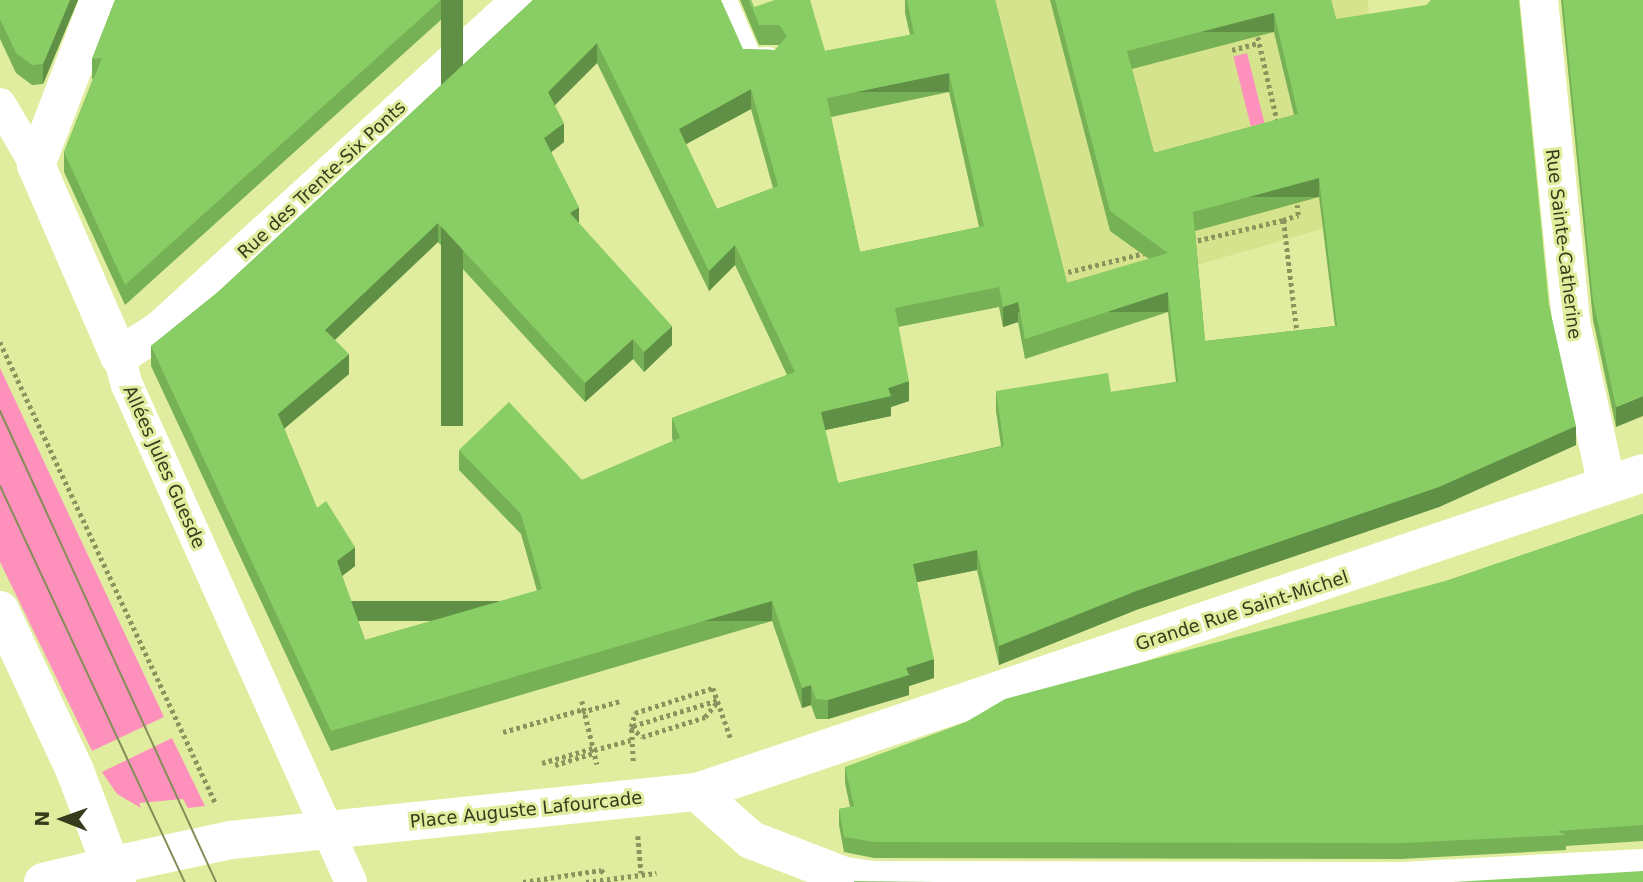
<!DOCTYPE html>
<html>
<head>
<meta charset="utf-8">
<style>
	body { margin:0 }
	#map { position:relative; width:1643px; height:882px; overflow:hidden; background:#e1ed9e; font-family:"DejaVu Sans",sans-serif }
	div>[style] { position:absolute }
	.built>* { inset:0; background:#d6e38d }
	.green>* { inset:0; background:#fe91bc; transform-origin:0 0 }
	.path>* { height:4.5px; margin-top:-2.25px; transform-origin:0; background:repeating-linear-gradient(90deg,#8c945d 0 3.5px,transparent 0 7px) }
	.service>* { height:21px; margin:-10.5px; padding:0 10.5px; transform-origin:10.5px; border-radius:10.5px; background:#fff }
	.pedestrian>* { height:32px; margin:-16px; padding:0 16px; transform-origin:16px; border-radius:16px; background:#fff }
	.minor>* { height:38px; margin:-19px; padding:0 19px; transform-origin:19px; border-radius:19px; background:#fff }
	.tertiary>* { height:38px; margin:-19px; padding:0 19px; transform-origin:19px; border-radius:19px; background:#fff }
	.secondary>* { height:38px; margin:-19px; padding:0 19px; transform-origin:19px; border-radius:19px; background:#fff }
	.primary>* { height:38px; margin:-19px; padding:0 19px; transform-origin:19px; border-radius:19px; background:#fff }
	.tram>* { height:2px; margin:-1px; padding:0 1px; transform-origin:1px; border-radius:1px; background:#858d57 }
	.wall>* { inset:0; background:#76b156 }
	.shaded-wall>* { inset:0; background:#609046; transform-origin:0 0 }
	.building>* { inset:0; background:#89ce64 }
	span { translate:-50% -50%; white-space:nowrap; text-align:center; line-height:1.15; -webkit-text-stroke:6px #e1ed9e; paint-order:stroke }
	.street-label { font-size:18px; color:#363b1b }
	.north { position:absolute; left:28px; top:784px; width:70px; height:70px; -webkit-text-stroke:5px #e1ed9e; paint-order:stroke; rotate:271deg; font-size:19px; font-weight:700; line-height:28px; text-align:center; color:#363b1b }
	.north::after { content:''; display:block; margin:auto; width:24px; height:32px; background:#363b1b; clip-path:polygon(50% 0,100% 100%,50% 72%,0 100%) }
</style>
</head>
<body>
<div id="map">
	<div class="built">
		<div style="clip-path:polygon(956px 0,1368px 0,1374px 78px,1357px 219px,1023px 315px)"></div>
	</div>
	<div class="green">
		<div style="left:1247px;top:53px;width:72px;height:14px;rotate:76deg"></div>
		<div style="clip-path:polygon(0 368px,164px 717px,92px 751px,0 562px)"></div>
		<div style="clip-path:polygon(172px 738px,205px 806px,188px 808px,183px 799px,139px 803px,141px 808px,117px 794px,102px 772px)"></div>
	</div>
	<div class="path">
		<div style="left:1258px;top:37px;width:89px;rotate:77.1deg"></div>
		<div style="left:1232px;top:50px;width:28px;rotate:-15deg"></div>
		<div style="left:1191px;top:242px;width:95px;rotate:-13.4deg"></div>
		<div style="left:1068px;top:272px;width:79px;rotate:-13.9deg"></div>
		<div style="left:1297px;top:335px;width:116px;rotate:-96.9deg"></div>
		<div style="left:1283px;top:220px;width:16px;rotate:-18deg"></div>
		<div style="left:1298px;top:215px;width:10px;rotate:-96deg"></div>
		<div style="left:0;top:342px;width:510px;rotate:64.94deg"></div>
		<div style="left:582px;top:701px;width:65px;rotate:76.6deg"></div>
		<div style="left:717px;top:701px;width:90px;rotate:163.2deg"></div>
		<div style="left:631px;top:727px;width:15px;rotate:-74deg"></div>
		<div style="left:635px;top:713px;width:82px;rotate:-17.8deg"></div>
		<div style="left:713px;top:688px;width:54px;rotate:70.6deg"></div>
		<div style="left:582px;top:712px;width:40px;rotate:-16deg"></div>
		<div style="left:503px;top:732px;width:84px;rotate:-15.9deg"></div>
		<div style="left:594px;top:750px;width:38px;rotate:-15deg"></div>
		<div style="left:633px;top:761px;width:34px;rotate:-93deg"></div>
		<div style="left:631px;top:727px;width:15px;rotate:42deg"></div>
		<div style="left:642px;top:737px;width:66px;rotate:-17.6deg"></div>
		<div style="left:705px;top:717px;width:21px;rotate:-51deg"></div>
		<div style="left:542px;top:763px;width:53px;rotate:-16.4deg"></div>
		<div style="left:555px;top:765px;width:41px;rotate:-17.1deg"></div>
		<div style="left:638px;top:836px;width:37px;rotate:85deg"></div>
		<div style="left:523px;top:882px;width:79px;rotate:-8.7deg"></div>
		<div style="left:601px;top:870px;width:7px;rotate:45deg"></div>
		<div style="left:586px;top:882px;width:71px;rotate:-7.3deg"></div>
	</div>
	<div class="service">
		<div style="left:726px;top:0;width:63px;rotate:66.7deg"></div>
		<div style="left:751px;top:58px;width:17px;rotate:-3deg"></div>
	</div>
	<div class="pedestrian">
		<div style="left:0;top:104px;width:71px;rotate:59.5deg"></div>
		<div style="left:119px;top:356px;width:30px;rotate:75deg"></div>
		<div style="left:127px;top:385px;width:545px;rotate:65.74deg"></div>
	</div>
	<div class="minor">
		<div style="left:99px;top:0;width:177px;rotate:110.9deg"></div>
		<div style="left:36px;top:165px;width:208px;rotate:66.5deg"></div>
		<div style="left:119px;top:356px;width:49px;rotate:-32.4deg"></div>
		<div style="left:160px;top:330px;width:490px;rotate:-42.4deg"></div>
		<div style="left:1539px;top:0;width:325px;rotate:84.3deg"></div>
		<div style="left:1571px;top:323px;width:166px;rotate:77.5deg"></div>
	</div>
	<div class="tertiary">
		<div style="left:697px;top:792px;width:72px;rotate:41.6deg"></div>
		<div style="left:751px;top:840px;width:101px;rotate:21deg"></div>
		<div style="left:845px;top:876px;width:27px;rotate:8deg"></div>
		<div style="left:872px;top:880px;width:530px;rotate:0.11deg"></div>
		<div style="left:1402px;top:881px;width:241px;rotate:-3.1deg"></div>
		<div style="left:43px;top:882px;width:73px;rotate:-13.5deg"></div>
	</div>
	<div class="secondary">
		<div style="left:114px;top:865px;width:120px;rotate:-12.1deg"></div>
		<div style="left:231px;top:840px;width:468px;rotate:-5.9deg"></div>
		<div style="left:697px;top:792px;width:998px;rotate:-18.63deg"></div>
	</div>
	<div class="primary">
		<div style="left:0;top:610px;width:178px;rotate:65deg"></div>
		<div style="left:75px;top:771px;width:119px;rotate:69.3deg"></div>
	</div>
	<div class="tram">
		<div style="left:0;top:411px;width:518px;rotate:65.36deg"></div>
		<div style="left:0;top:486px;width:437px;rotate:65deg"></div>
	</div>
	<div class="wall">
		<div style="clip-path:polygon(0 0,78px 0,43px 84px,32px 85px,16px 73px,0 39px)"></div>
		<div style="clip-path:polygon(115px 0,463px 0,125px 305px,64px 172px,64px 152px,93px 79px,92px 79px,92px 59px)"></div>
		<div style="clip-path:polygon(evenodd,533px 0,743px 49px,775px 50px,779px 45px,759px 45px,740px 0,751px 0,754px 7px,825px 51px,910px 35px,905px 13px,905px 0,995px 0,1067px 283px,1149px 259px,1110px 231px,1050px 0,1331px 0,1336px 19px,1549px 305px,1576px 445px,1439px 507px,1136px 610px,999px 665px,977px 570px,917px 582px,934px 678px,909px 686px,909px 695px,828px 719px,816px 719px,811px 705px,802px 708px,772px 621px,331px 751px,151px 366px,151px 346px,218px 292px,533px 0,1274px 32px,1294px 115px,1154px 153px,1132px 69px,1274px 32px,533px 0,597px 63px,709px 291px,735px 265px,787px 375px,672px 418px,672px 438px,673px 441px,582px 480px,459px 450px,459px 470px,521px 534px,537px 591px,365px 640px,342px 576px,355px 566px,317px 508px,284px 428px,349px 374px,335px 340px,438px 242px,585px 402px,633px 359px,644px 372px,672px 345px,579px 224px,551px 152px,564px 142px,555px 105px,597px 63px,533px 0,949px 92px,979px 227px,860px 252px,831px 117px,949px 92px,533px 0,751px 109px,773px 188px,717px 209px,686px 144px,751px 109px,533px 0,1319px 197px,1335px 326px,1205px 341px,1195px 231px,1319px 197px,533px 0,999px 307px,1003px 327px,1018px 322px,1025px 359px,1168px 312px,1176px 382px,1111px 392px,996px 391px,996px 411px,1001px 446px,838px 483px,825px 430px,891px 416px,891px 407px,909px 401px,898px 327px,999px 307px)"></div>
		<div style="clip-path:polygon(1561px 0,1643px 0,1616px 427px,1593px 320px)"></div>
		<div style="clip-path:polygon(1643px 514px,1643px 841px,1566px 846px,1566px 850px,1401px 859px,874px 858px,844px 852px,839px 825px,839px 809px,850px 807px,845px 783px,845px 767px,1449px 580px)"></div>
	</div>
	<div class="shaded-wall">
		<div style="clip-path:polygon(70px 0,78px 0,43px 84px,43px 64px)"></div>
		<div style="left:441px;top:0;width:22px;height:426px"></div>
		<div style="left:1274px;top:13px;width:19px;height:152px;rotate:90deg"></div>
		<div style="clip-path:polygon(597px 43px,597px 63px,548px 112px,548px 92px)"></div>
		<div style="left:949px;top:73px;width:19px;height:125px;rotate:90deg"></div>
		<div style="clip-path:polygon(751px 89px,751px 109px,679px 148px,679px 129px)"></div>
		<div style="clip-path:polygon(564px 123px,564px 142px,544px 158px,544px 138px)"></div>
		<div style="left:1319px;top:178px;width:19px;height:131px;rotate:90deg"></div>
		<div style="clip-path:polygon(579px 207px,579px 226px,570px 213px)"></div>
		<div style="clip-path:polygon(438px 223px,438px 242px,325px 349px,325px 330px)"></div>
		<div style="clip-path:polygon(735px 245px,735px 265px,709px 291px,709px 271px)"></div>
		<div style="left:1168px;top:292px;width:20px;height:151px;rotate:90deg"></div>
		<div style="clip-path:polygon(1018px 302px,1018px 322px,1003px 327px,1003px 307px)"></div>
		<div style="clip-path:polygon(672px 326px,672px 345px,644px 372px,644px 352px)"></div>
		<div style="clip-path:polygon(633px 339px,633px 359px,585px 402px,585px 383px)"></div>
		<div style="clip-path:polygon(349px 354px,349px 374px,278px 434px,278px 414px)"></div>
		<div style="clip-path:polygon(909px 381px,909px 401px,891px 407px,891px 416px,821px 431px,821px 412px)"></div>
		<div style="clip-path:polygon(1643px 396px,1643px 416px,1616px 427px,1616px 407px)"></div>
		<div style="clip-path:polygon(1576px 426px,1576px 445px,1439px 507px,1136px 610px,999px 665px,999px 646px,1136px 591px)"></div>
		<div style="clip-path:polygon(355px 547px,355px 566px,337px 580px,337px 561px)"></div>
		<div style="clip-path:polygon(977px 550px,977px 570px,913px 583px,913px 564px)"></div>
		<div style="left:772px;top:601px;width:20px;height:460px;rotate:90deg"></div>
		<div style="clip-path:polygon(934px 659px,934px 678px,909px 686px,909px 695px,828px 719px,828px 700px,906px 668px)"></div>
		<div style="clip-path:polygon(811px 685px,811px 705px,802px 708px,802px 688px)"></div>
	</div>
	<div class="building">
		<div style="clip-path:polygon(0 0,70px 0,43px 64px,32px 65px,16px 53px,0 19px)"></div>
		<div style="clip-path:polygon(115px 0,441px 0,125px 285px,64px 152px,102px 58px,92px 59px)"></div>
		<div style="clip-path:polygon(evenodd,533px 0,721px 0,743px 49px,775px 50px,787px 36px,779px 25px,759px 25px,749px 0,751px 0,754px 7px,775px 0,810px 0,825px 51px,914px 34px,907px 0,995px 0,1067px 283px,1168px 253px,1110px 211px,1055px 0,1331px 0,1336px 19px,1426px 5px,1431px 0,1519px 0,1549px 305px,1576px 426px,1439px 487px,1136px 591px,999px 646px,977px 550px,913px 564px,934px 659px,906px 668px,909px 675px,828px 700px,816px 699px,811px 685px,802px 688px,772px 601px,331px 731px,151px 346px,218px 292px,533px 0,1274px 13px,1298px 114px,1154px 153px,1127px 51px,1274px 13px,533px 0,597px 43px,709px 271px,735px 245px,795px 372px,672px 418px,680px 438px,582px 480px,509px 402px,459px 450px,521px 514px,542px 589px,365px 640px,337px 561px,355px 547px,326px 501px,317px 508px,278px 414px,349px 354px,325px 330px,438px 223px,585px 383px,633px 339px,644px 352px,672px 326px,570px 213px,579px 207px,544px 138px,564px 123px,548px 92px,597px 43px,533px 0,949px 73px,984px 226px,860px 252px,827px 98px,949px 73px,533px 0,751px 89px,778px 186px,717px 209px,679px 129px,751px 89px,533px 0,1319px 178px,1337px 326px,1205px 341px,1193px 212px,1319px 178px,533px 0,999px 287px,1003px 307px,1018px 302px,1025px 339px,1168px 292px,1178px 382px,1111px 392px,1108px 373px,996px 391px,1004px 446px,838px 483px,821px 412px,891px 396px,888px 388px,909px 381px,895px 308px,999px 287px)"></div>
		<div style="clip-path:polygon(1563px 0,1643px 0,1643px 396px,1616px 407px,1593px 300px)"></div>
		<div style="clip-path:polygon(1643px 514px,1643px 825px,1558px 831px,1566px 835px,1401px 843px,874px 842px,844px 837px,839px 809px,854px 806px,845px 767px,966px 722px,1005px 699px,1449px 580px)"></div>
		<div style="clip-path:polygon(1643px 871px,1643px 882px,1453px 882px)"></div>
		<div style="clip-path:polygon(854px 881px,938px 882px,854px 882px)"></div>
	</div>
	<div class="street-label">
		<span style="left:322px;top:180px;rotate:-43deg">Rue des Trente-Six Ponts</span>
		<span style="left:1563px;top:244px;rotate:83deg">Rue Sainte-Catherine</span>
		<span style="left:164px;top:467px;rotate:66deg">Allées Jules Guesde</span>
		<span style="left:1242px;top:611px;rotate:-18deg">Grande Rue Saint-Michel</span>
		<span style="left:526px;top:810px;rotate:-6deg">Place Auguste Lafourcade</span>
	</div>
	<div class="north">N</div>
</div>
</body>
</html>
